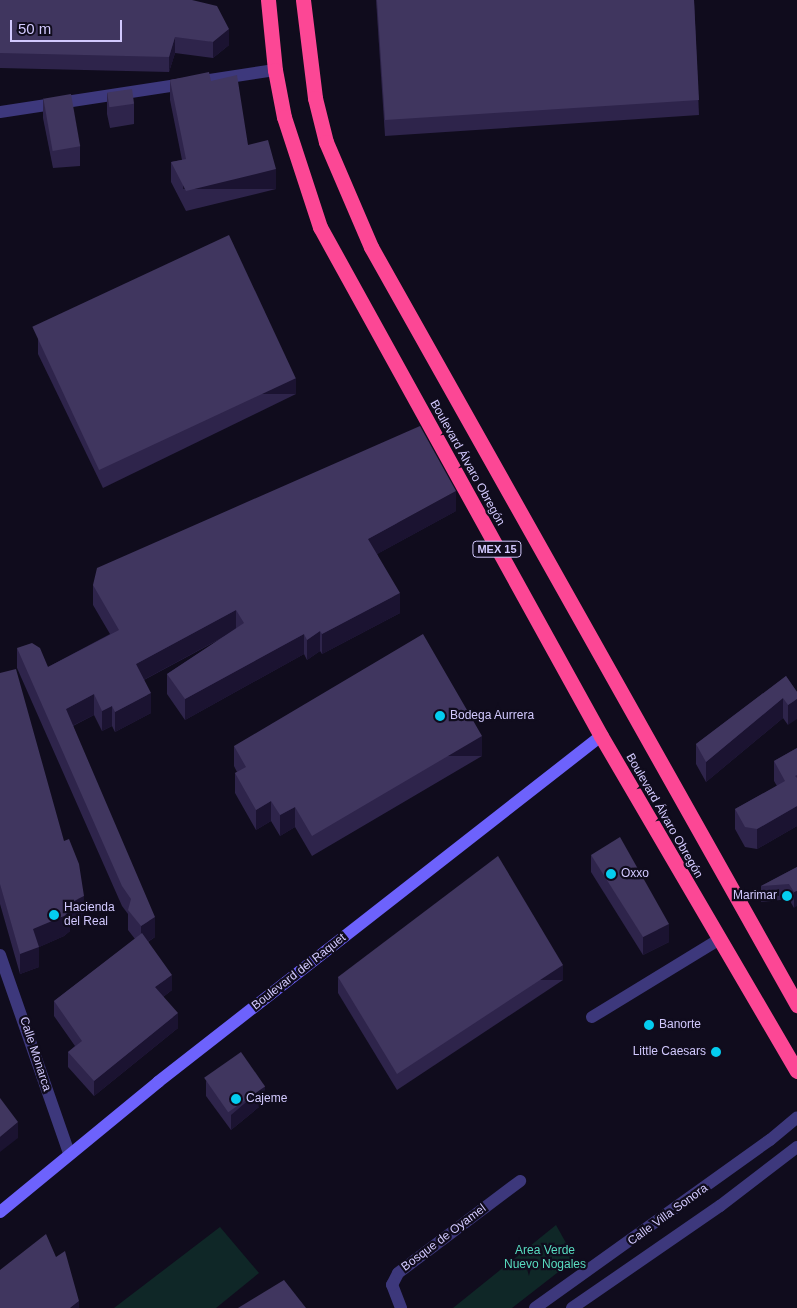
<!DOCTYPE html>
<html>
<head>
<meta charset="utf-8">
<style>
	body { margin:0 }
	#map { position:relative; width:797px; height:1308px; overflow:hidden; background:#100c1d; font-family:Helvetica,sans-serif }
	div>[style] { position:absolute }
	.green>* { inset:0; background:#0f2727 }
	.street>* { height:12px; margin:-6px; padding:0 6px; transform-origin:6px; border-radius:6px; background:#3d387c }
	.secondary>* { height:12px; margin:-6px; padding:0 6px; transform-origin:6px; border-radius:6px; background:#6d62fc }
	.highway>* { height:15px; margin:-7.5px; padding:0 7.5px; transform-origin:7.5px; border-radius:7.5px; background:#fc4795 }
	.wall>* { inset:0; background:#2e244b }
	.shaded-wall>* { inset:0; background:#1b1331; transform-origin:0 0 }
	.building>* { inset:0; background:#40365f; transform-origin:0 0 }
	.dots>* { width:14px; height:14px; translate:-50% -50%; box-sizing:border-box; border:2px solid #100c1d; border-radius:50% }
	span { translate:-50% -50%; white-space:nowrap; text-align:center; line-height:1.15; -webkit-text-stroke:4.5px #100c1d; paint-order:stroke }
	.shield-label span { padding:1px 4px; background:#100c1d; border:1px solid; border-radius:4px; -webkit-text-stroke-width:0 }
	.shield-label { font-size:11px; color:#d2c9fe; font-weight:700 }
	.street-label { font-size:12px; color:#d2c9fe }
	.poi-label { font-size:12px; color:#d2c9fe }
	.left { translate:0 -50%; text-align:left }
	.right { translate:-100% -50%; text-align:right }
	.park-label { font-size:12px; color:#58dcc0 }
	.scale { position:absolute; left:10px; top:20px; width:112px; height:22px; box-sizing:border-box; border:2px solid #d2c9fe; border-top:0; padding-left:6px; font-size:15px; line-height:18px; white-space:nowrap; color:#d2c9fe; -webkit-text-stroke:4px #100c1d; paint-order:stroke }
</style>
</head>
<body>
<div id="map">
	<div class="green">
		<div style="clip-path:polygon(556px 1225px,575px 1259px,512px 1308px,453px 1308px)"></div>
		<div style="clip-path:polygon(220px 1227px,259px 1273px,216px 1308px,114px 1308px)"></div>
	</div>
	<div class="street">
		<div style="left:0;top:112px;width:278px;rotate:-8.7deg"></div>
		<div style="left:0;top:955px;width:210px;rotate:70.8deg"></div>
		<div style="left:592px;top:1017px;width:148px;rotate:-31.4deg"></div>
		<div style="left:401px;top:1308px;width:25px;rotate:-111deg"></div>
		<div style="left:392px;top:1285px;width:13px;rotate:-63deg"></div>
		<div style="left:398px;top:1273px;width:153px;rotate:-37deg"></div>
		<div style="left:535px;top:1308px;width:289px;rotate:-35.6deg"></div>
		<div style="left:770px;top:1140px;width:35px;rotate:-40deg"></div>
		<div style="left:572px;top:1308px;width:180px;rotate:-34.6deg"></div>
		<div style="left:720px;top:1206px;width:97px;rotate:-37.5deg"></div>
	</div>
	<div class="secondary">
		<div style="left:0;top:1212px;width:205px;rotate:-39.4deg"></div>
		<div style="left:158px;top:1082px;width:562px;rotate:-37.99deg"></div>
	</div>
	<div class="highway">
		<div style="left:268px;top:0;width:70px;rotate:84.3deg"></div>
		<div style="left:275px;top:70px;width:48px;rotate:79.2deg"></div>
		<div style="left:284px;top:117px;width:116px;rotate:71.9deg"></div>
		<div style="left:320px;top:227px;width:581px;rotate:61.1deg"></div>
		<div style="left:601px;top:736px;width:388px;rotate:59.7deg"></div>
		<div style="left:303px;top:0;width:99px;rotate:83deg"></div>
		<div style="left:315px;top:98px;width:45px;rotate:76deg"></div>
		<div style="left:326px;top:142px;width:114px;rotate:66.8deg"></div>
		<div style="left:371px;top:247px;width:870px;rotate:60.66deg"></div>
	</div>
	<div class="wall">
		<div style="clip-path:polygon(0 0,229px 45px,213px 58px,175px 53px,169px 72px,0 68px)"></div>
		<div style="clip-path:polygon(376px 0,694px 0,699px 115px,385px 136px)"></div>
		<div style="clip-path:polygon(170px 80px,211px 81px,248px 145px,276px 189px,186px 211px,171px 182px,171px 162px,182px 160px,170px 100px)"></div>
		<div style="clip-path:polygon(107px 93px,134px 104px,134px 124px,110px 128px,107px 114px)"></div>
		<div style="clip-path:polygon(43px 98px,80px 146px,80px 166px,53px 168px,43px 118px)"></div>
		<div style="clip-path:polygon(38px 338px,296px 394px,103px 488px,38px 354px)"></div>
		<div style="clip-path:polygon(456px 511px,377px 554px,400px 613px,322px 654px,320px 651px,307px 660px,304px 654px,185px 720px,167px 694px,167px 674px,222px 638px,144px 680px,151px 713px,115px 732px,112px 726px,102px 731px,94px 715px,73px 726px,155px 937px,148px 942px,172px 990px,163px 997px,178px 1028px,94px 1096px,68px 1067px,68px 1052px,75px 1046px,54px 1016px,54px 1001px,135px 939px,128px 930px,128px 914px,122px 906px,17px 668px,17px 648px,48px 667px,110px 634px,93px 605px,93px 585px)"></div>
		<div style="clip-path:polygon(0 673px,84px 917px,70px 923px,70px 931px,64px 936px,39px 947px,39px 967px,20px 974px,0 904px)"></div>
		<div style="clip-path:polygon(786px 676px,797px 692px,788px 725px,783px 718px,706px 782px,696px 764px,696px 744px)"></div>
		<div style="clip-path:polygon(234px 746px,482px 756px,312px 856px,295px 827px,280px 836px,271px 821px,256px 830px,235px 793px,235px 773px,237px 772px,234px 766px)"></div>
		<div style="clip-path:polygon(797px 748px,797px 826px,757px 849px,745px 847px,735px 829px,735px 809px,777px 786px,774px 781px,774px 761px)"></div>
		<div style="clip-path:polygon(591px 855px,669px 942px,643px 955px,591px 872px)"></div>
		<div style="clip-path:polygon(797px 867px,794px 908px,789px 899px,761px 902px,761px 886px)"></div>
		<div style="clip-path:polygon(338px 977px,563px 980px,397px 1090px,338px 993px)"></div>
		<div style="clip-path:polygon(206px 1081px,265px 1102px,231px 1130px,206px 1096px)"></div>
	</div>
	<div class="shaded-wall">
		<div style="clip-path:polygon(229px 29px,229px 45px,213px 58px,213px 42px)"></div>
		<div style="clip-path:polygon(175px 37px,175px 53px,169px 72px,169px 57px)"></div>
		<div style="left:276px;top:169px;width:20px;height:93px;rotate:90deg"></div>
		<div style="left:296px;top:378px;width:16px;height:215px;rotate:90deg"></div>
		<div style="clip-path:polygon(456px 491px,456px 511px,368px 559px,368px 539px)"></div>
		<div style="clip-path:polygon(400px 593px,400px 613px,322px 654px,322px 634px)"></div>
		<div style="clip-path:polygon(236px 610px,236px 630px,136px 684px,136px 664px)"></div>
		<div style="clip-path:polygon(320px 631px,320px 651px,307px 660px,307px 640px)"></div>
		<div style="clip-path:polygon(304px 634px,304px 654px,185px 720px,185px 699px)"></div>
		<div style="clip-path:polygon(151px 693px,151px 713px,115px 732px,115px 712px)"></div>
		<div style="clip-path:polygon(94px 694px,94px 715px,66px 729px,66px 709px)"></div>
		<div style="clip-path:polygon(783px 698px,783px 718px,706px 782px,706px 762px)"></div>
		<div style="clip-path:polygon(797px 699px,797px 719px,788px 725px,788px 705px)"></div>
		<div style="clip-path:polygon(112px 706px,112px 726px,102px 731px,102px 711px)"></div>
		<div style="left:482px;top:736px;width:20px;height:197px;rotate:90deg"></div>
		<div style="clip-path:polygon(271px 801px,271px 821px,256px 830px,256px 810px)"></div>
		<div style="clip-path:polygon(797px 806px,797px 826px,757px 849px,757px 829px)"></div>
		<div style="clip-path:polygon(295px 807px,295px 827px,280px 836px,280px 815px)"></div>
		<div style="clip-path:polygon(797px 891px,797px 906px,794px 908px,794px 892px)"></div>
		<div style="clip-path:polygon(84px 896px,84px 917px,70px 923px,70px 931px,64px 936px,37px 948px,39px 947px,39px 967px,20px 974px,20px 954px,33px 929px,70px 903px)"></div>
		<div style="clip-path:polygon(155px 917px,155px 937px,141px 946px,141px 926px)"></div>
		<div style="clip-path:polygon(669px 924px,669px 942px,643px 955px,643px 937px)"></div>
		<div style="left:563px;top:965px;width:15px;height:199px;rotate:90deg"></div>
		<div style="clip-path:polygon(172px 975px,172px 990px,155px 1003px,155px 987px)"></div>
		<div style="clip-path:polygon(178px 1013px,178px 1028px,94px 1096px,94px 1081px)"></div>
		<div style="clip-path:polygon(265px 1086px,265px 1102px,231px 1130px,231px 1115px)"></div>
		<div style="clip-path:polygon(18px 1122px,18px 1138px,0 1152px,0 1137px)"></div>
		<div style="clip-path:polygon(79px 1301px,79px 1308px,70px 1308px)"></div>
	</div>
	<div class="building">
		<div style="clip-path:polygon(0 0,192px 0,217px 6px,229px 29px,213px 42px,175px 37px,169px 57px,0 53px)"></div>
		<div style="clip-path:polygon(377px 0,694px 0,699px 100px,385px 120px)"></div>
		<div style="clip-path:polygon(209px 72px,211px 81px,237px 75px,248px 145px,268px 140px,276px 169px,186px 191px,171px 162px,186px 159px,170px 80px)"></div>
		<div style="left:132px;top:89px;width:15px;height:25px;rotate:82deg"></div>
		<div style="left:71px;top:94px;width:53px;height:28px;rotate:80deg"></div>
		<div style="left:229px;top:235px;width:158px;height:217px;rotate:65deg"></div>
		<div style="clip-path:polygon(420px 426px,456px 491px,368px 539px,400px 593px,322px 634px,320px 631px,307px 640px,304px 634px,185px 699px,167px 674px,244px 623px,236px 610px,136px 664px,151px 693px,115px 712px,112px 706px,102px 711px,94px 694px,66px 709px,155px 917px,141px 926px,128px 910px,131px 899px,122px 886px,17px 648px,32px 643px,40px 648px,48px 667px,119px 630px,93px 585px,97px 568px)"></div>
		<div style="clip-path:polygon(423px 634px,482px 736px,312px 836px,295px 807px,280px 815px,271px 801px,256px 810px,235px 773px,246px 767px,234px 746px)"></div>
		<div style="clip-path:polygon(16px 669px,64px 841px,69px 839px,79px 864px,84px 896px,70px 903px,70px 911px,64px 916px,33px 929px,39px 947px,20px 954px,0 884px,0 673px)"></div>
		<div style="clip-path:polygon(786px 676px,797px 692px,797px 699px,788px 705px,783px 698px,706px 762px,696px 744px)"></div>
		<div style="clip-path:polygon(797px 748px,797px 775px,795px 776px,797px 778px,797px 806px,757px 829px,745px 827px,735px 809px,785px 781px,774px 761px)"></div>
		<div style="clip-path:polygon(620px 837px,669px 924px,643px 937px,591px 855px)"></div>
		<div style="clip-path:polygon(498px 856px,563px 965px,397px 1074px,338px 977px)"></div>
		<div style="clip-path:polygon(797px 867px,797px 891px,794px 892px,789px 884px,761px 886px)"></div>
		<div style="clip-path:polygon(142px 933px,172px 975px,155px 987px,178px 1013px,94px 1081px,68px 1052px,82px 1041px,54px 1001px)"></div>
		<div style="left:241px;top:1052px;width:42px;height:45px;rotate:55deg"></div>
		<div style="clip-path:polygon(0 1098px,18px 1122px,0 1137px)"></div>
		<div style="clip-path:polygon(46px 1234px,56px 1257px,65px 1251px,79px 1301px,70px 1308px,0 1308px,0 1270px)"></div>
		<div style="clip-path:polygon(284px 1280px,306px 1308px,238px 1308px)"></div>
	</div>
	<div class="dots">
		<div style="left:440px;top:716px;background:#04cdef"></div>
		<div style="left:611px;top:874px;background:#04cdef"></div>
		<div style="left:787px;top:896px;background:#04cdef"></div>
		<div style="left:54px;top:915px;background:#04cdef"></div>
		<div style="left:649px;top:1025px;background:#04cdef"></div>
		<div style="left:716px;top:1052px;background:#04cdef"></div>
		<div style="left:236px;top:1099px;background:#04cdef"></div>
	</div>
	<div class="shield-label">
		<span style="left:497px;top:549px">MEX 15</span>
	</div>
	<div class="street-label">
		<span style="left:467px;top:463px;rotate:61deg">Boulevard Álvaro Obregón</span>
		<span style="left:664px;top:816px;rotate:60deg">Boulevard Álvaro Obregón</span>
		<span style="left:299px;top:972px;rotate:-38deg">Boulevard del Raquet</span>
		<span style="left:35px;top:1054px;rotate:72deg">Calle Monarca</span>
		<span style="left:668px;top:1215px;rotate:-36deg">Calle Villa Sonora</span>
		<span style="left:444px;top:1238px;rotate:-37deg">Bosque de Oyamel</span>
	</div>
	<div class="poi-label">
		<span class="left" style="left:450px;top:716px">Bodega Aurrera</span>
		<span class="left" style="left:621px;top:874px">Oxxo</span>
		<span class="right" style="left:777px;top:896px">Marimar</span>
		<span class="left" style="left:64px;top:915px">Hacienda<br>del Real</span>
		<span class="left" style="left:659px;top:1025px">Banorte</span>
		<span class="right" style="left:706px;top:1052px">Little Caesars</span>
		<span class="left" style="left:246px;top:1099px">Cajeme</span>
	</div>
	<div class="park-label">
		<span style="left:545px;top:1258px">Area Verde<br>Nuevo Nogales</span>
	</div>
	<div class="scale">50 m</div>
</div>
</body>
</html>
